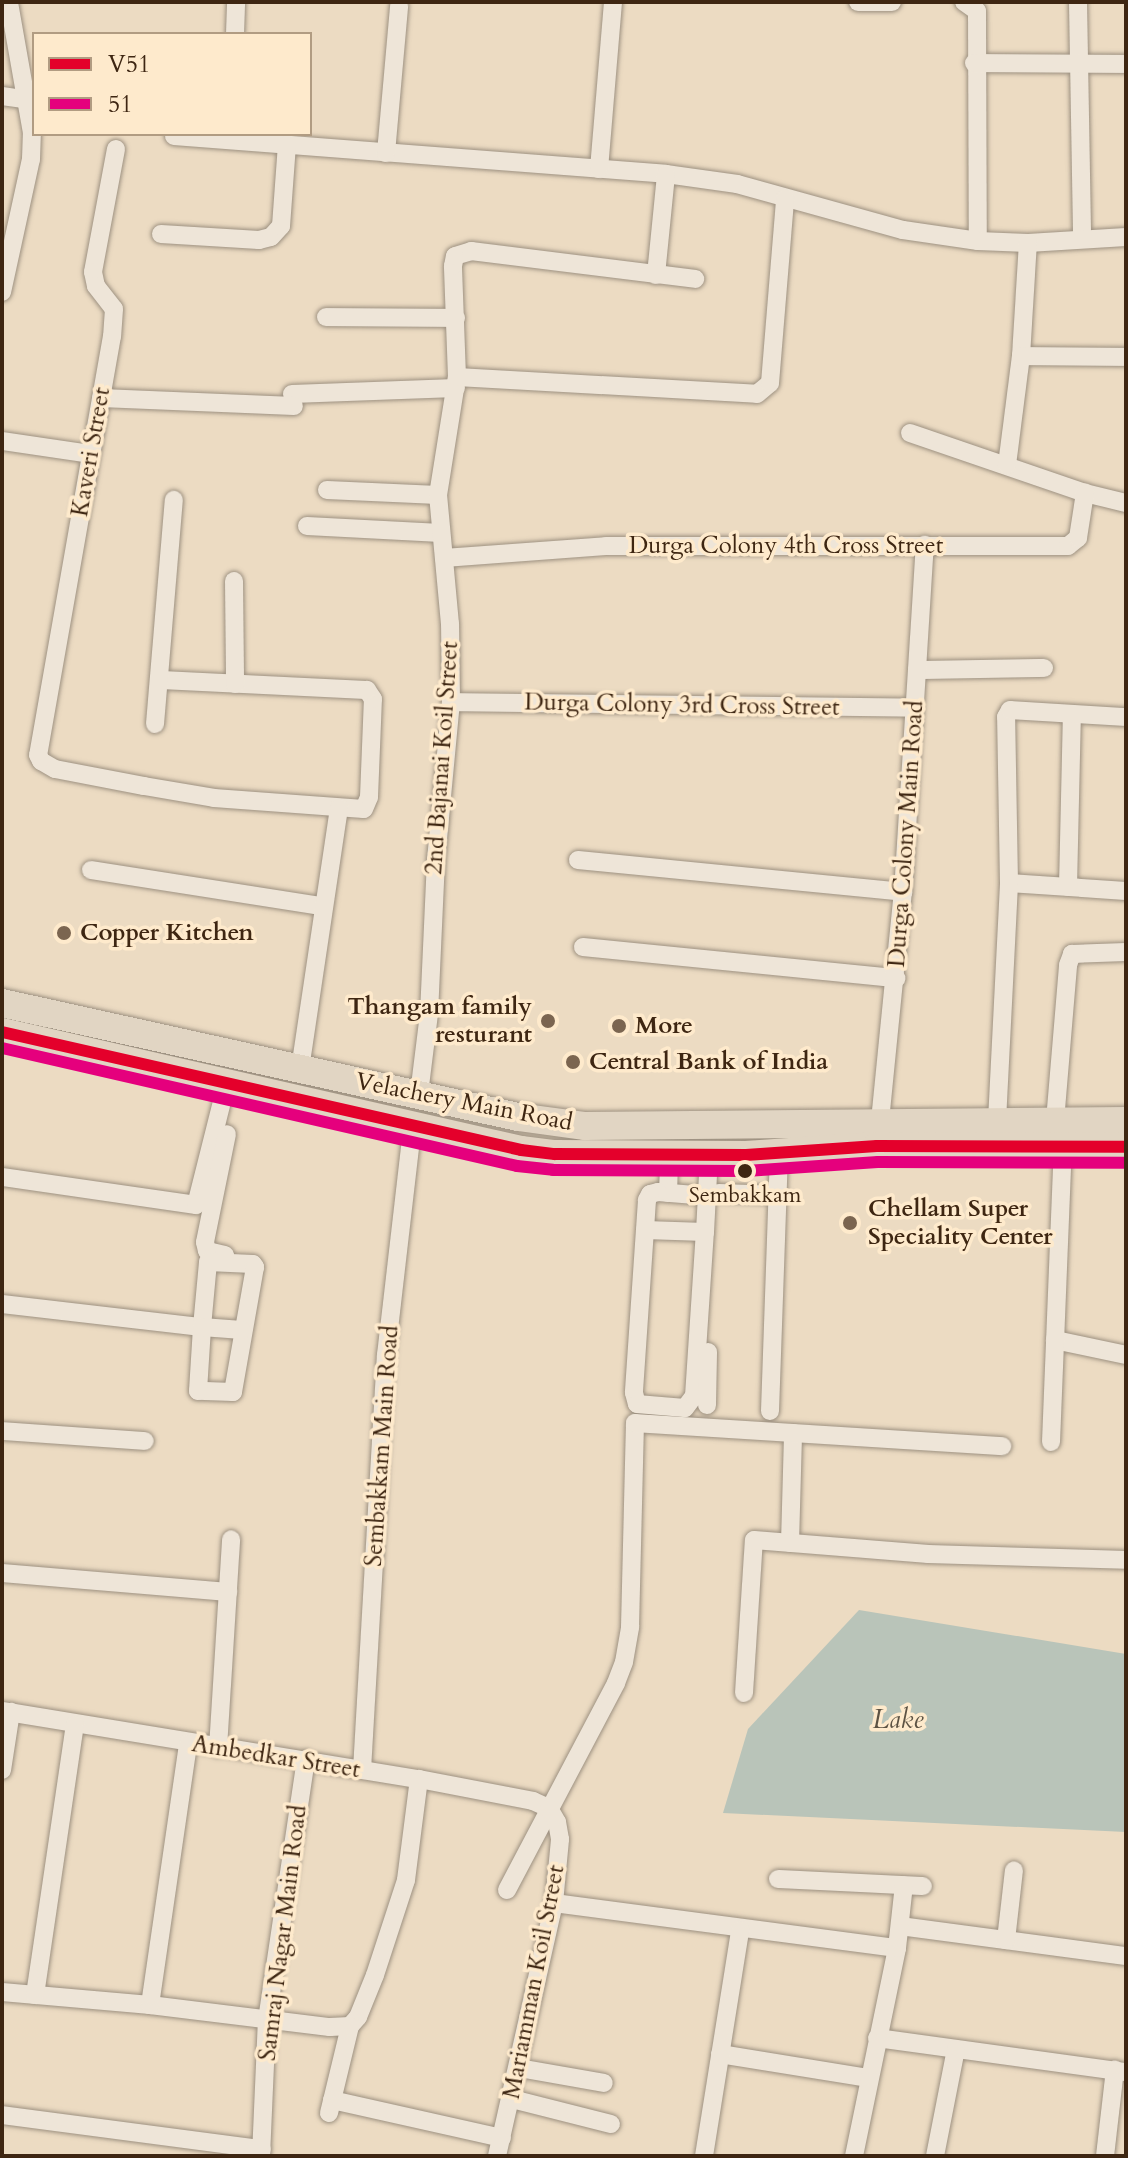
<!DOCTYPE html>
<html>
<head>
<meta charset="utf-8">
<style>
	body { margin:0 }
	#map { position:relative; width:1128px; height:2158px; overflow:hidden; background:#ecdbc2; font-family:Cardo,serif }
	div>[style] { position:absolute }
	.water>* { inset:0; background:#b9c4b9 }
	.roads { filter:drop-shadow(0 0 2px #9d9181) drop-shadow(0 0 2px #9d9181) }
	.street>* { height:18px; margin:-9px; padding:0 9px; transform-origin:9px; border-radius:9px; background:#eee5d8 }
	.primary>* { height:28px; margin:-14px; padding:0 14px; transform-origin:14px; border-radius:14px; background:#e1d5c3 }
	.bus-1>* { height:12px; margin:-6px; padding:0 6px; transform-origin:6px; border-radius:6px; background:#e4002b }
	.bus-2>* { height:12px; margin:-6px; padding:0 6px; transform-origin:6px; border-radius:6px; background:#e5007d }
	.dots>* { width:22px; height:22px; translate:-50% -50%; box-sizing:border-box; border:4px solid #feeacc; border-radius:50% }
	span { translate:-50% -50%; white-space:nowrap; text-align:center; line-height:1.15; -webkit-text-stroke:7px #feeacc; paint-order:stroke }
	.bus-label { font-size:22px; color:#3e2612 }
	.street-label { font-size:24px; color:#3e2612 }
	.poi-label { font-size:24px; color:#3e2612; font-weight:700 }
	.left { translate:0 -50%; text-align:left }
	.right { translate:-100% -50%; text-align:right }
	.water-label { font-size:26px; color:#5c5243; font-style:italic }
	.frame { position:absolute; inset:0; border:4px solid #3e2612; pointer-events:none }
	.legend { position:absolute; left:32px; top:32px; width:280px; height:104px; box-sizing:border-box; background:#feeacc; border:2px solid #b19c82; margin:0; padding:10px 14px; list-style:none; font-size:24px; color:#3e2612 }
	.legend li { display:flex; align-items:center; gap:16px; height:40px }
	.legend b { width:40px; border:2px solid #b19c82 }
</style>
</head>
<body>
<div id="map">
	<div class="water">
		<div style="clip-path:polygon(859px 1610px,1126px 1654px,1126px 1832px,723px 1813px,748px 1729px)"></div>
	</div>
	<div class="roads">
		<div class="street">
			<div style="left:858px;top:2px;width:34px"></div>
			<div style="left:964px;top:2px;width:16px;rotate:35deg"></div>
			<div style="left:977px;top:11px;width:230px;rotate:89.8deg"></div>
			<div style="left:1078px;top:2px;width:237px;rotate:89deg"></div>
			<div style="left:235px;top:34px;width:32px;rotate:-88deg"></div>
			<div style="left:974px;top:63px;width:152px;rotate:0.4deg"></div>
			<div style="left:2px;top:96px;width:22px;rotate:8deg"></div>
			<div style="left:174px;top:136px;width:493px;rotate:4.4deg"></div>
			<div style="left:666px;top:174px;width:72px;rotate:8deg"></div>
			<div style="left:737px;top:184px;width:172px;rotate:15.5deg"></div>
			<div style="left:903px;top:230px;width:76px;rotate:8.3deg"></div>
			<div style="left:978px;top:241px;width:50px;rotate:2.3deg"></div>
			<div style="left:1028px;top:243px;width:98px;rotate:-3.5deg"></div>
			<div style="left:116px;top:149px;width:125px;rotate:100.6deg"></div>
			<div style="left:93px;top:272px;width:14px;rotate:78deg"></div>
			<div style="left:96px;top:286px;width:29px;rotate:52deg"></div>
			<div style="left:114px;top:309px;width:27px;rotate:94deg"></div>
			<div style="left:112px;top:336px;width:425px;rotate:100deg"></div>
			<div style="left:38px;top:755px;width:7px;rotate:63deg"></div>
			<div style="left:41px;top:761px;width:16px;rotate:30deg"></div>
			<div style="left:55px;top:769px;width:91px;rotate:10.8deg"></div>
			<div style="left:144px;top:786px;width:71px;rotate:9.7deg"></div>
			<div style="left:214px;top:798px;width:150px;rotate:4.2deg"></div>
			<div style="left:364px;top:809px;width:13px;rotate:-67deg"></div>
			<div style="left:369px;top:797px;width:98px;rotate:-87.7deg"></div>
			<div style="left:373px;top:699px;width:11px;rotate:-124deg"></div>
			<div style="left:367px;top:690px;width:207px;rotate:-177.2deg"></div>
			<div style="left:386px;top:153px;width:148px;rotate:-84.9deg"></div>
			<div style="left:599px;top:169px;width:168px;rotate:-85.2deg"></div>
			<div style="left:161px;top:234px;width:98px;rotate:3.5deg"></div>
			<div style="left:259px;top:240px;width:12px;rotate:-14deg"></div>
			<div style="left:271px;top:237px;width:15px;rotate:-48deg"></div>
			<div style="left:281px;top:226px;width:81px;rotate:-85.8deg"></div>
			<div style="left:656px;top:275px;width:101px;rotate:-84.3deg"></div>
			<div style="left:2px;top:292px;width:136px;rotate:-77.7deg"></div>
			<div style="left:31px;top:159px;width:26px;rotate:-88deg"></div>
			<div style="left:32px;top:133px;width:133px;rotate:-100deg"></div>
			<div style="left:326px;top:317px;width:130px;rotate:0.4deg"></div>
			<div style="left:1021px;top:356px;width:113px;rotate:-86.5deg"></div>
			<div style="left:457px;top:377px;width:300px;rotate:3.2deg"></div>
			<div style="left:757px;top:394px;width:17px;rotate:-40deg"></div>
			<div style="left:770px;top:383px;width:185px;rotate:-85.3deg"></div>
			<div style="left:292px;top:394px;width:164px;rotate:-2.1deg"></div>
			<div style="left:101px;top:398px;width:193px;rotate:2.4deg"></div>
			<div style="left:910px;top:433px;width:185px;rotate:18.9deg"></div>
			<div style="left:1085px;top:493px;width:42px;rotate:13.7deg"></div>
			<div style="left:2px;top:441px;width:90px;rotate:8.3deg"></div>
			<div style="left:1007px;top:465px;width:110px;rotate:-82.7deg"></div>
			<div style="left:1021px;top:356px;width:105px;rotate:0.5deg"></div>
			<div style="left:327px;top:490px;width:111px;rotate:2.6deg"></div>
			<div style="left:307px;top:526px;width:134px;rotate:3deg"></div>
			<div style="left:444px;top:558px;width:162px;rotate:-4.2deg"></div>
			<div style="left:606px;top:546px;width:462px"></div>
			<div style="left:1068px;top:546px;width:13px;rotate:-39deg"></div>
			<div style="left:1078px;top:538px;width:46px;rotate:-81.2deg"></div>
			<div style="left:234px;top:581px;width:103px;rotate:89.4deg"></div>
			<div style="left:917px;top:670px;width:127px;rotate:-0.9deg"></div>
			<div style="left:451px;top:702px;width:462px;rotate:0.7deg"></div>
			<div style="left:155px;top:724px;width:225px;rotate:-85.2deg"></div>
			<div style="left:578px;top:860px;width:327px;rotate:5.6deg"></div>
			<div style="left:91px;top:870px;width:234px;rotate:8.9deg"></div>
			<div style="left:1009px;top:883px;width:117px;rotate:3.9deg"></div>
			<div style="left:1068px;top:887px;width:173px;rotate:-88.7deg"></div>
			<div style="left:583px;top:947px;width:315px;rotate:5.7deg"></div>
			<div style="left:300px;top:1069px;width:264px;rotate:-81.5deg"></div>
			<div style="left:419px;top:1094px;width:81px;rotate:-82.9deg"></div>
			<div style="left:429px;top:1014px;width:154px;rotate:-87.4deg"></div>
			<div style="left:436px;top:860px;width:159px;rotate:-84.6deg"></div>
			<div style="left:451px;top:702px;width:78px;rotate:-90.7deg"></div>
			<div style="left:450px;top:624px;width:130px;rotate:-95.3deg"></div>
			<div style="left:438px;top:495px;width:120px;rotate:-80.9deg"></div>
			<div style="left:457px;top:377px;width:111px;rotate:-92.1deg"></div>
			<div style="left:453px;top:266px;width:10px;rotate:-79deg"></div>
			<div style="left:455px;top:256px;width:17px;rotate:-17deg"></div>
			<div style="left:471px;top:251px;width:226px;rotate:7.1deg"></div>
			<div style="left:880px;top:1121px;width:230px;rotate:-84.3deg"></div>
			<div style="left:903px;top:892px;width:348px;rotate:-86.4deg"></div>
			<div style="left:997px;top:1121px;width:238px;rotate:-87.1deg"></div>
			<div style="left:1009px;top:883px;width:166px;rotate:-91deg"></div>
			<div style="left:1006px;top:717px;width:8px;rotate:-60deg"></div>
			<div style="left:1010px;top:710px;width:116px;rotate:3.5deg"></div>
			<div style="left:1055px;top:1121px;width:157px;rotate:-85.2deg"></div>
			<div style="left:1068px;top:965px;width:12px;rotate:-70deg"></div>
			<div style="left:1072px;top:954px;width:54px;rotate:-2.1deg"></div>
			<div style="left:2px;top:1177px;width:196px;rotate:8.2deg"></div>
			<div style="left:196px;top:1205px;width:127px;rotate:-75.9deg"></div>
			<div style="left:668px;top:1193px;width:38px;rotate:-88deg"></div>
			<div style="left:719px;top:1193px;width:61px;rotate:1.9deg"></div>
			<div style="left:707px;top:1196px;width:49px;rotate:-175.3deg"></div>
			<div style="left:658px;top:1192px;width:8px;rotate:166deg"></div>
			<div style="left:650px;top:1194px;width:7px;rotate:117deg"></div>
			<div style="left:647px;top:1200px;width:193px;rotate:93.9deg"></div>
			<div style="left:634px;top:1393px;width:11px;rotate:75deg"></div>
			<div style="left:637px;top:1404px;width:48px;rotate:4.8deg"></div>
			<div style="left:685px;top:1408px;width:15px;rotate:-53deg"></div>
			<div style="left:694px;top:1396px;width:164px;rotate:-86.2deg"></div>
			<div style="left:705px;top:1232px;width:77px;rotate:-87deg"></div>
			<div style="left:645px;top:1230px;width:60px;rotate:1.9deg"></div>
			<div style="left:225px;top:1255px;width:18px;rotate:-167deg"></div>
			<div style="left:207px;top:1251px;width:9px;rotate:-103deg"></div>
			<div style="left:205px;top:1242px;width:110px;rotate:-78.5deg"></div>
			<div style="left:2px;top:1304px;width:201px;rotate:6.6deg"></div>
			<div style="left:202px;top:1327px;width:65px;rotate:-84.7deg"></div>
			<div style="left:208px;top:1262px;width:45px;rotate:2.5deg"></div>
			<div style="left:253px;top:1264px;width:4px;rotate:56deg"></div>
			<div style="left:255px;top:1267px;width:127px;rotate:100deg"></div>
			<div style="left:233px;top:1392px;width:35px;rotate:-178deg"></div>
			<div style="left:198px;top:1391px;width:64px;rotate:-86.4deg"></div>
			<div style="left:202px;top:1327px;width:40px;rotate:4.3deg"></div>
			<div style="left:1055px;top:1340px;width:73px;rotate:11.9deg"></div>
			<div style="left:707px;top:1405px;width:53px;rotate:-88.9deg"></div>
			<div style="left:770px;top:1411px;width:259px;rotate:-88deg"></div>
			<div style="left:2px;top:1431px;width:143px;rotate:4deg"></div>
			<div style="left:1051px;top:1442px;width:296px;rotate:-87.7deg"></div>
			<div style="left:790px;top:1543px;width:110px;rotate:-88.4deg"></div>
			<div style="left:2px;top:1573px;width:227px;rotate:4.8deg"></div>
			<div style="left:744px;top:1693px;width:153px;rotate:-86.3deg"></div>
			<div style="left:754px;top:1540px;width:175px;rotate:4.6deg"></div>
			<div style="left:928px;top:1554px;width:198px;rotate:1.7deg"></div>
			<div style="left:2px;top:1711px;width:423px;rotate:9.3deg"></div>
			<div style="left:419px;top:1779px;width:116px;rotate:10.9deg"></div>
			<div style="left:533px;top:1801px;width:17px;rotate:24deg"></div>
			<div style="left:218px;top:1748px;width:209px;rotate:-86.4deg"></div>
			<div style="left:2px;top:1770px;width:59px;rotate:-81.2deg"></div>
			<div style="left:362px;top:1770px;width:416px;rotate:-86.7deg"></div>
			<div style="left:386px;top:1355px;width:234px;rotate:-83.4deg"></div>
			<div style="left:778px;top:1879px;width:145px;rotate:2.8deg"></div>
			<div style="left:507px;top:1890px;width:234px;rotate:-62.2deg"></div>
			<div style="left:616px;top:1683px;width:22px;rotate:-69deg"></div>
			<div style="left:624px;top:1662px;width:36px;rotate:-80deg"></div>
			<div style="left:630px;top:1627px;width:204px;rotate:-88.6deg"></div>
			<div style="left:635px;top:1423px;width:368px;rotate:3.6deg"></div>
			<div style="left:554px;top:1903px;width:346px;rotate:7.5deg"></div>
			<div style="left:900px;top:1926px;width:228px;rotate:7.6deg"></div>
			<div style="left:1006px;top:1940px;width:70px;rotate:-83.5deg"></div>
			<div style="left:2px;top:1992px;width:149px;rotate:5deg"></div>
			<div style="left:150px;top:2005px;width:181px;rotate:7deg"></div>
			<div style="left:330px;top:2027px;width:20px;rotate:-3deg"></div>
			<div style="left:350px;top:2026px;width:12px;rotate:-48deg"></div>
			<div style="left:358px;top:2017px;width:45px;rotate:-68deg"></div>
			<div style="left:375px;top:1975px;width:100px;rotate:-71.9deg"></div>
			<div style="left:406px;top:1880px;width:102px;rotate:-82.7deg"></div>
			<div style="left:35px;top:1995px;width:273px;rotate:-81.6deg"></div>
			<div style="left:150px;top:2005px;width:264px;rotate:-81.7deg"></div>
			<div style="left:877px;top:2038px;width:251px;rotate:7.8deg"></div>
			<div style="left:720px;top:2054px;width:151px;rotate:9.2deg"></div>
			<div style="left:519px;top:2068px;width:86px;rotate:10deg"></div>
			<div style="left:512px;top:2099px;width:102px;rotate:14.2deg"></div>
			<div style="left:332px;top:2100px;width:174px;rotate:12.6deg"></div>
			<div style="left:329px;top:2113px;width:89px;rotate:-76.4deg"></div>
			<div style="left:2px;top:2115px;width:262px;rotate:7.5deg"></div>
			<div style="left:261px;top:2156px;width:136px;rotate:-87.5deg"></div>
			<div style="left:267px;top:2020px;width:264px;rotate:-81.5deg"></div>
			<div style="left:497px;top:2156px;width:259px;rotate:-77.3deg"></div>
			<div style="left:554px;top:1903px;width:64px;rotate:-84.6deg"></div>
			<div style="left:560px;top:1839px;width:17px;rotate:-100deg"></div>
			<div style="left:557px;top:1822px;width:16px;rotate:-120deg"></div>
			<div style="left:704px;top:2156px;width:229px;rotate:-80.9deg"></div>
			<div style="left:854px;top:2156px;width:212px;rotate:-78.3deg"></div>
			<div style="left:897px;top:1948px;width:63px;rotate:-83.7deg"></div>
			<div style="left:935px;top:2156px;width:109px;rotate:-78.9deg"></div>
			<div style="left:1105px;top:2156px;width:87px;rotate:-83.4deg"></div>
		</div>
		<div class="primary">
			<div style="left:2px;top:1003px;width:528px;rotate:12.46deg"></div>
			<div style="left:518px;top:1117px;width:68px;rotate:7.7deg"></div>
			<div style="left:585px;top:1126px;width:541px;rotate:-0.53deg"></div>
			<div style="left:2px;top:1032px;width:532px;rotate:12.81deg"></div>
			<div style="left:521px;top:1150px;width:34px;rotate:7deg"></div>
			<div style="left:555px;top:1154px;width:191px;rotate:0.3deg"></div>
			<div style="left:746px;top:1155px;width:131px;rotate:-3.9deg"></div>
			<div style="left:877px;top:1146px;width:249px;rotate:0.2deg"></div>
		</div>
	</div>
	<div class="bus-1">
		<div style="left:2px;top:1032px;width:532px;rotate:12.81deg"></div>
		<div style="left:521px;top:1150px;width:34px;rotate:7deg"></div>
		<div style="left:555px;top:1154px;width:191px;rotate:0.3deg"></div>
		<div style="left:746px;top:1155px;width:131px;rotate:-3.9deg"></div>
		<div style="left:877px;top:1146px;width:249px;rotate:0.2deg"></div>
	</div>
	<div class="bus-2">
		<div style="left:2px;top:1048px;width:528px;rotate:12.91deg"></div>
		<div style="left:517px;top:1166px;width:36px;rotate:6deg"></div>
		<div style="left:553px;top:1170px;width:193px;rotate:0.3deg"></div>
		<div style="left:746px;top:1171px;width:132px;rotate:-3.9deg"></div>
		<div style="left:878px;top:1162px;width:248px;rotate:0.2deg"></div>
	</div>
	<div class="dots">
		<div style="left:64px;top:933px;background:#7b6550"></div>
		<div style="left:548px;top:1021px;background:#7b6550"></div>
		<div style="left:619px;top:1026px;background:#7b6550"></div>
		<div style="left:573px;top:1062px;background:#7b6550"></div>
		<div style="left:745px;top:1171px;background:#3e2612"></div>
		<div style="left:850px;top:1223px;background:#7b6550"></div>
	</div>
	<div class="bus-label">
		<span style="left:745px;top:1196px">Sembakkam</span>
	</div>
	<div class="street-label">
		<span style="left:91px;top:452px;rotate:-80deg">Kaveri Street</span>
		<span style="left:786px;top:546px">Durga Colony 4th Cross Street</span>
		<span style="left:682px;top:705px;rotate:1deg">Durga Colony 3rd Cross Street</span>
		<span style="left:442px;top:758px;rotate:-86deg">2nd Bajanai Koil Street</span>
		<span style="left:906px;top:834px;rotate:-86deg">Durga Colony Main Road</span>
		<span style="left:464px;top:1102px;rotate:11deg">Velachery Main Road</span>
		<span style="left:382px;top:1446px;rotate:-86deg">Sembakkam Main Road</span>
		<span style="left:276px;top:1757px;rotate:9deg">Ambedkar Street</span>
		<span style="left:283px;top:1933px;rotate:-83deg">Samraj Nagar Main Road</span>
		<span style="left:534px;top:1982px;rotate:-79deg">Mariamman Koil Street</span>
	</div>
	<div class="poi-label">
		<span class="left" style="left:80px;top:933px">Copper Kitchen</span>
		<span class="right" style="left:532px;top:1021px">Thangam family<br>resturant</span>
		<span class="left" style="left:635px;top:1026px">More</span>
		<span class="left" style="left:589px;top:1062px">Central Bank of India</span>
		<span class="left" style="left:868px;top:1223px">Chellam Super<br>Speciality Center</span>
	</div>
	<div class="water-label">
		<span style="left:898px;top:1720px">Lake</span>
	</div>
	<div class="frame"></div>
	<ul class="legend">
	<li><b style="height:10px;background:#e4002b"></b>V51</li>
	<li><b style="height:10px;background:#e5007d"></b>51</li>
	</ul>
</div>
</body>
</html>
